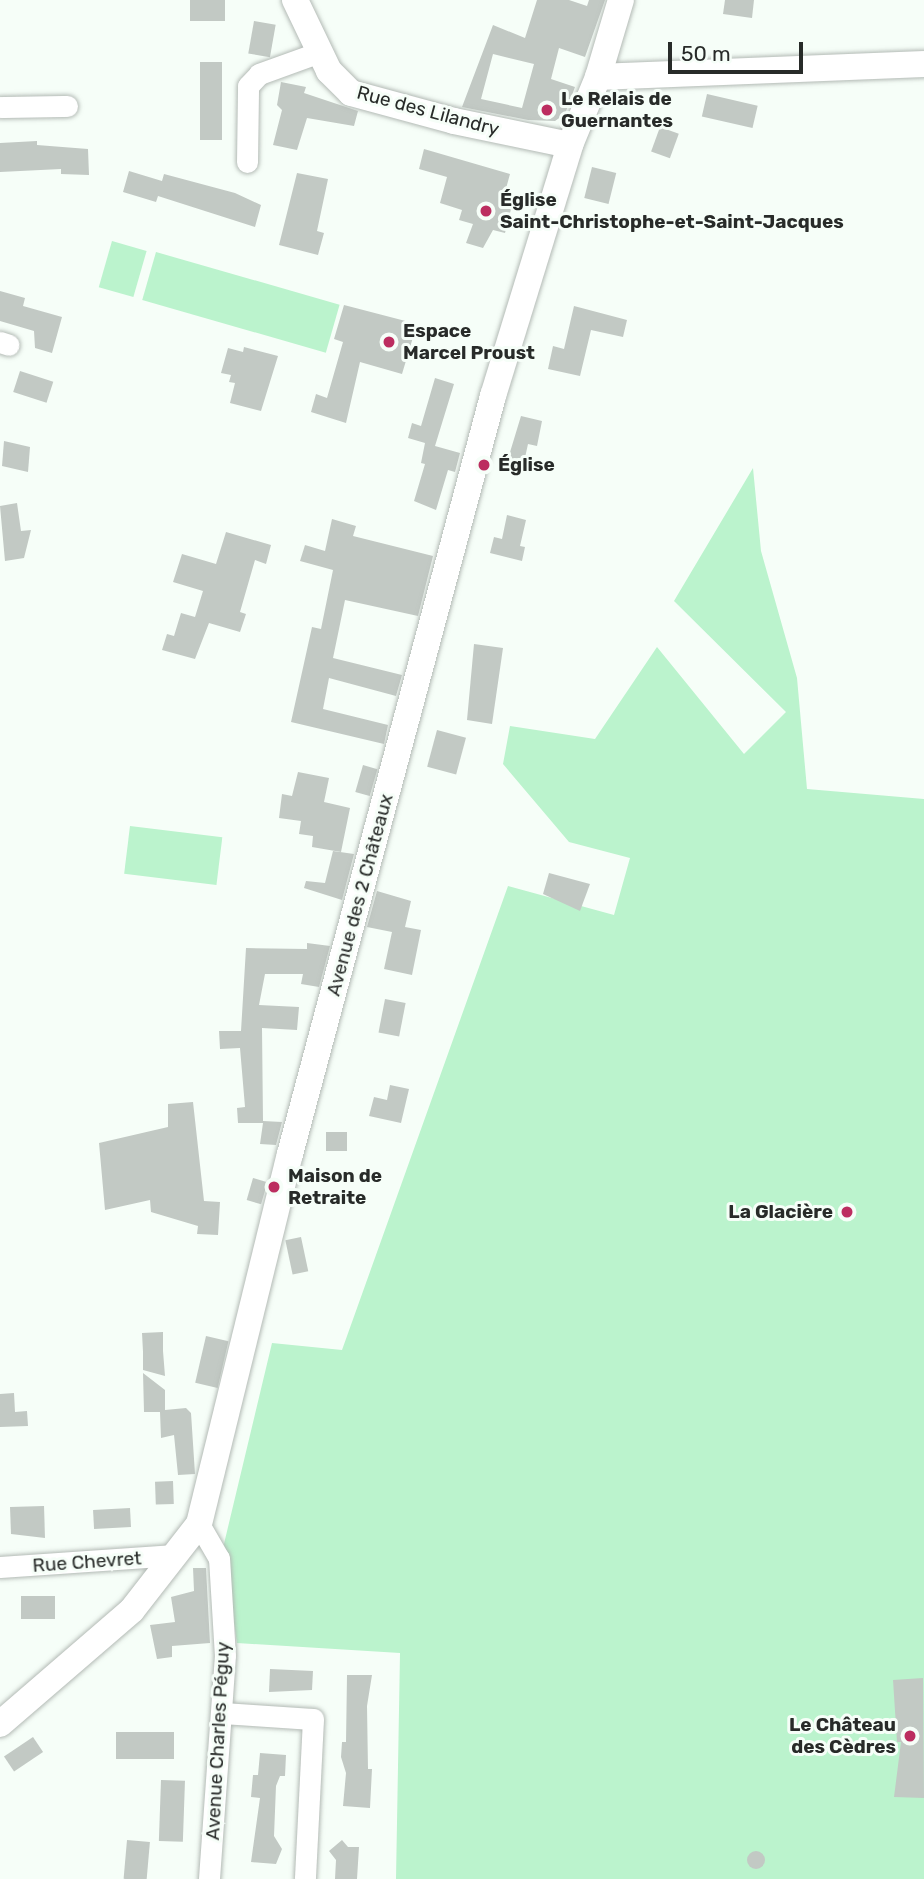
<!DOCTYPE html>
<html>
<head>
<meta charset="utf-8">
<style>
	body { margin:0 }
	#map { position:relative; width:924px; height:1879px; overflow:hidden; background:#f6fef8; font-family:Rubik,sans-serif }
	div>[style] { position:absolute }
	.green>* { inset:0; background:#bbf3cd; transform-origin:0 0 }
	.building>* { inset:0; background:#c2c9c4; transform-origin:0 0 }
	.round { border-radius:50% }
	.roads { filter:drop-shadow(0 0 2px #b3bab5) drop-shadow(0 0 2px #b3bab5) }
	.minor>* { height:21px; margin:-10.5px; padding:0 10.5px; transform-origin:10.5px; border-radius:10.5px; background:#fff }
	.major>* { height:26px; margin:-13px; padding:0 13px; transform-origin:13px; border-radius:13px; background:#fff }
	.dots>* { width:19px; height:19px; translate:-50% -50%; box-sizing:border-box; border:4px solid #f6fef8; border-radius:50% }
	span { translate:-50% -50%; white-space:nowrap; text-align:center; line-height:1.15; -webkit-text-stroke:6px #f6fef8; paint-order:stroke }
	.poi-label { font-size:19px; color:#282b29; font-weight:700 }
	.left { translate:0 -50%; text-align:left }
	.right { translate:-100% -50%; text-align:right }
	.street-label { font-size:19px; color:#282b29 }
	.scale { position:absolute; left:668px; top:42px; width:135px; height:32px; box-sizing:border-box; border:4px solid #282b29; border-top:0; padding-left:9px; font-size:21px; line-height:24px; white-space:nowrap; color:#282b29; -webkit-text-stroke:5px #f6fef8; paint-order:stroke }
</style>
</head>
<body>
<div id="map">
	<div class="green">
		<div style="left:112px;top:241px;width:36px;height:48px;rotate:16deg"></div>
		<div style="left:156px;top:252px;width:191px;height:50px;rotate:16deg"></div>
		<div style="clip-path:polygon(753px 468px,761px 551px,797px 678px,807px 789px,924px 799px,924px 1879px,396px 1879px,400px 1653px,237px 1643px,223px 1548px,272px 1343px,342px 1350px,508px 886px,614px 915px,630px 858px,569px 842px,503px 764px,510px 726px,595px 739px,657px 647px,744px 754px,786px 712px,674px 601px)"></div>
		<div style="left:130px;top:826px;width:93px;height:48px;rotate:7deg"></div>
	</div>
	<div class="building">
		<div style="left:190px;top:0;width:35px;height:21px"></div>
		<div style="clip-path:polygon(evenodd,537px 0,569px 0,587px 6px,589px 0,605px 0,585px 57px,559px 48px,551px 79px,575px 87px,565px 114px,555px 121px,528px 120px,462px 107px,493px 25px,525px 38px,537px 0,493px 54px,534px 64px,522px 108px,481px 99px,493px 54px)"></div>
		<div style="clip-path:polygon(725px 0,754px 0,752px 18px,723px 14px)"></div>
		<div style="left:254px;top:21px;width:22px;height:33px;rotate:10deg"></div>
		<div style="left:200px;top:62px;width:22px;height:78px"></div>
		<div style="clip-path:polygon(281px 82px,306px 87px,304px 93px,358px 111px,354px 126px,307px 118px,297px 150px,273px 145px,282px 110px,277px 105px)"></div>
		<div style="left:707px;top:94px;width:52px;height:23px;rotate:13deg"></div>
		<div style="left:660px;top:127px;width:20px;height:26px;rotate:20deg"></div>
		<div style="clip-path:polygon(37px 141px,37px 145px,88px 149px,89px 175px,61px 174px,61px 169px,0 172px,0 143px)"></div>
		<div style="clip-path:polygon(424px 149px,510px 174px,502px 203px,512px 205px,505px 233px,493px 230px,483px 248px,466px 243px,473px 224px,459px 220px,462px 210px,440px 203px,447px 177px,419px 169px)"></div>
		<div style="left:592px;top:167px;width:25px;height:32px;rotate:14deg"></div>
		<div style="clip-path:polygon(129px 171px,162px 181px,164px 174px,235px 193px,261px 205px,255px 227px,158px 196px,156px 202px,123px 192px)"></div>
		<div style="clip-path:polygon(297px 173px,328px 179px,317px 231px,324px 233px,318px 255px,279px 245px)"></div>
		<div style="clip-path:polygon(0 291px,25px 298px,23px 306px,62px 317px,52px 353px,35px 348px,34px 331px,0 321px)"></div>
		<div style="clip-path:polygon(344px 305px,417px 324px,402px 374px,360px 362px,346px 423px,311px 412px,316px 394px,327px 398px,343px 342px,334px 339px)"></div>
		<div style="clip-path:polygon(574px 306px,627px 320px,623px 337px,591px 330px,580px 376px,548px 369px,553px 346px,564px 349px)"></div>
		<div style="clip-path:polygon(244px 347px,278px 356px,261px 411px,230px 403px,235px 383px,229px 382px,231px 375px,221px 373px,228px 348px,243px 352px)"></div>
		<div style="left:20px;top:371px;width:35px;height:22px;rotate:18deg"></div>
		<div style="clip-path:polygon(435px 378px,454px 384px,435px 446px,460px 453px,455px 472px,448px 470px,436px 510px,414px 501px,425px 464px,421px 463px,425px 443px,408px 438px,412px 423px,421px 426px)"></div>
		<div style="clip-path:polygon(521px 416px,542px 421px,537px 446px,528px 444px,521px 476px,504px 472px)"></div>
		<div style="clip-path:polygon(4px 441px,30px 447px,28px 472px,2px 466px)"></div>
		<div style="clip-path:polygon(17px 503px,21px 531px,31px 530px,24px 558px,5px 561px,0 506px)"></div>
		<div style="clip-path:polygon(507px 515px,526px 520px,520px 546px,525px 547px,522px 561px,490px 553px,494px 537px,502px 539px)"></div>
		<div style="clip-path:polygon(332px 519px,356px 526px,353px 536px,433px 556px,418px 616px,345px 600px,333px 658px,402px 675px,396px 696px,329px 678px,323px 709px,388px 725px,384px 744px,291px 722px,312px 627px,321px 629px,333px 570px,300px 561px,305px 545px,325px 551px)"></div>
		<div style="clip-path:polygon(226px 532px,271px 545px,266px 564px,255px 560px,240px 612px,246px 614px,240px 632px,209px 623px,195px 659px,162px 650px,167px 634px,174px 636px,181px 613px,195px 617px,203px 591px,173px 582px,182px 554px,216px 564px)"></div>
		<div style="clip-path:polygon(474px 644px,503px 648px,492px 724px,467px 720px)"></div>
		<div style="left:437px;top:730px;width:30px;height:38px;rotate:15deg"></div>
		<div style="left:363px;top:765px;width:15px;height:28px;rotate:16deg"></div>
		<div style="clip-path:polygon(298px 772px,329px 778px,324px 802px,350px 808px,341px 852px,312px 847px,313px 836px,299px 834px,301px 821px,279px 818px,282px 794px,292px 796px)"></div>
		<div style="clip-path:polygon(333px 851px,354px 854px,342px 900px,304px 888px,306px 881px,325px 883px)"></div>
		<div style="clip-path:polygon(549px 873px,590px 884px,580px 911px,543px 894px)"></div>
		<div style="clip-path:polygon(377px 891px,411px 901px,405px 927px,421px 930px,412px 975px,384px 969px,392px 932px,367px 927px)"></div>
		<div style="clip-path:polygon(307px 943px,330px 946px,319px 987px,301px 984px,303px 974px,265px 974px,259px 1005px,299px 1007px,297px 1030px,262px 1028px,263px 1121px,282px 1122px,276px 1145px,260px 1144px,263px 1123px,238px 1123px,237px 1108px,245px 1107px,240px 1048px,220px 1049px,219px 1031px,241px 1031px,246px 948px,307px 949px)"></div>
		<div style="left:385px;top:999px;width:21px;height:34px;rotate:11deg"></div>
		<div style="clip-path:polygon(390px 1085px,409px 1089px,401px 1123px,369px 1116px,374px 1097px,387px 1100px)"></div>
		<div style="clip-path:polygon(193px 1102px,204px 1201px,220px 1202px,218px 1235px,197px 1234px,198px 1226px,151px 1212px,150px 1200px,105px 1210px,99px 1143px,168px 1127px,168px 1104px)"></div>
		<div style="left:347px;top:1132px;width:19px;height:21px;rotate:90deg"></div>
		<div style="left:253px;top:1178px;width:15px;height:23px;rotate:16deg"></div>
		<div style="left:301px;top:1237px;width:35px;height:16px;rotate:78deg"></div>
		<div style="clip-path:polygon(163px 1332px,163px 1351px,165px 1376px,143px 1370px,143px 1352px,142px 1333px)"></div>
		<div style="left:206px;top:1336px;width:23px;height:48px;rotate:13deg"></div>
		<div style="clip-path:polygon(143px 1373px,165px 1390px,165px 1410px,186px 1408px,191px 1413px,195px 1474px,178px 1475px,174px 1435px,161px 1438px,160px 1412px,144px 1412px)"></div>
		<div style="clip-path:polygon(14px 1393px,15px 1412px,27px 1411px,28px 1426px,0 1427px,0 1394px)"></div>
		<div style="left:173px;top:1481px;width:23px;height:18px;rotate:88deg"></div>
		<div style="clip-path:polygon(44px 1506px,45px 1538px,11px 1534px,10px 1507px)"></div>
		<div style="left:130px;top:1508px;width:19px;height:37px;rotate:87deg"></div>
		<div style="clip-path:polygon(193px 1568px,206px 1568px,210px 1643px,172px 1646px,172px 1657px,157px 1659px,150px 1625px,175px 1622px,171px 1597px,194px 1591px)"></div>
		<div style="left:55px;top:1596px;width:23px;height:34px;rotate:90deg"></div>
		<div style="clip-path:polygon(270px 1669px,313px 1671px,312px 1690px,269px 1692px)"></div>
		<div style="clip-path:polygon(347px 1675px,372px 1675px,367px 1706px,368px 1769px,372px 1769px,370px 1808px,343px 1806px,346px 1773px,341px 1757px,342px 1742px,346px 1742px)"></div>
		<div style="clip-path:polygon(923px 1678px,924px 1798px,894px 1797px,901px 1742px,897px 1742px,893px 1680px)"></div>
		<div style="left:116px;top:1732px;width:58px;height:27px"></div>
		<div style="left:33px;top:1737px;width:18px;height:35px;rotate:56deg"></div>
		<div style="clip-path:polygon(260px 1753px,286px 1755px,285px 1776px,280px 1776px,276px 1786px,274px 1836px,282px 1849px,276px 1864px,251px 1862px,260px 1798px,251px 1797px,253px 1775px,258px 1775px)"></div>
		<div style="left:161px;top:1780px;width:24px;height:61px;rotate:2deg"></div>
		<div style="left:127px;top:1840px;width:23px;height:39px;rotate:5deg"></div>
		<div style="clip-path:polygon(342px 1840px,348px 1847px,359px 1847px,357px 1879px,335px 1879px,336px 1860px,329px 1851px)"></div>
		<div class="round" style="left:747px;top:1851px;width:18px;height:18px"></div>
	</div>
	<div class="roads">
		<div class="minor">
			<div style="left:0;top:107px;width:67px;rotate:-0.9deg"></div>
			<div style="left:247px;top:162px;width:76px;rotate:-89.2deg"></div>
			<div style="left:248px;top:86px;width:16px;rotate:-47deg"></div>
			<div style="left:259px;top:74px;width:65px;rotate:-19.8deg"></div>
			<div style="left:0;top:342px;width:9px;rotate:18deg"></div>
			<div style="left:199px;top:1524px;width:39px;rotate:60deg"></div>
			<div style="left:219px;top:1558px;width:97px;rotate:86.5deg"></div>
			<div style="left:225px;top:1655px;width:225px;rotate:94.1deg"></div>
			<div style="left:0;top:1567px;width:175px;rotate:-3.9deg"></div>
			<div style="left:222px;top:1713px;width:91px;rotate:3.8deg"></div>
			<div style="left:313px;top:1719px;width:160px;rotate:92.9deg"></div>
		</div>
		<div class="major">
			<div style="left:295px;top:0;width:79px;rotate:64.4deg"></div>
			<div style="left:329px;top:71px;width:31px;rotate:45deg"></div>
			<div style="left:351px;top:93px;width:107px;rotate:15.2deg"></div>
			<div style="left:454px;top:121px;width:118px;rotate:11.7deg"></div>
			<div style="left:598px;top:77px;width:326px;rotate:-2.3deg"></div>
			<div style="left:0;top:1724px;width:174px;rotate:-40.8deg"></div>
			<div style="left:132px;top:1610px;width:109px;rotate:-52.1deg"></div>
			<div style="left:199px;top:1524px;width:381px;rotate:-76.2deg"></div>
			<div style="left:290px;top:1154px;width:785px;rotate:-75.01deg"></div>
			<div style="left:493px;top:396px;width:263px;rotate:-72.9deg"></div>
			<div style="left:570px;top:145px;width:74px;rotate:-67.6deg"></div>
			<div style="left:598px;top:77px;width:80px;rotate:-73.4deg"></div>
		</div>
	</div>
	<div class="dots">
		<div style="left:547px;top:110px;background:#bc2e60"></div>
		<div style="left:486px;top:211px;background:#bc2e60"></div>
		<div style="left:389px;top:342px;background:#bc2e60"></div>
		<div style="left:484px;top:465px;background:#bc2e60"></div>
		<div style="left:274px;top:1187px;background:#bc2e60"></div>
		<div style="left:847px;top:1212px;background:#bc2e60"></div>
		<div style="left:910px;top:1736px;background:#bc2e60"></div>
	</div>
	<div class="poi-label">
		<span class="left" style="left:561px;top:110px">Le Relais de<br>Guernantes</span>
		<span class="left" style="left:500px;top:211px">Église<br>Saint-Christophe-et-Saint-Jacques</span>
		<span class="left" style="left:403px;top:342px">Espace<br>Marcel Proust</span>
		<span class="left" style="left:498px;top:465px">Église</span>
		<span class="left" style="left:288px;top:1187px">Maison de<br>Retraite</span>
		<span class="right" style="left:833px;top:1212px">La Glacière</span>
		<span class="right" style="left:896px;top:1736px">Le Château<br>des Cèdres</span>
	</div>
	<div class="street-label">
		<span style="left:428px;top:111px;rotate:15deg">Rue des Lilandry</span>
		<span style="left:360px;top:895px;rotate:-75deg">Avenue des 2 Châteaux</span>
		<span style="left:87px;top:1562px;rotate:-4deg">Rue Chevret</span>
		<span style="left:218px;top:1741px;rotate:-87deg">Avenue Charles Péguy</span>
	</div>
	<div class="scale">50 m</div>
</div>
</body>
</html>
